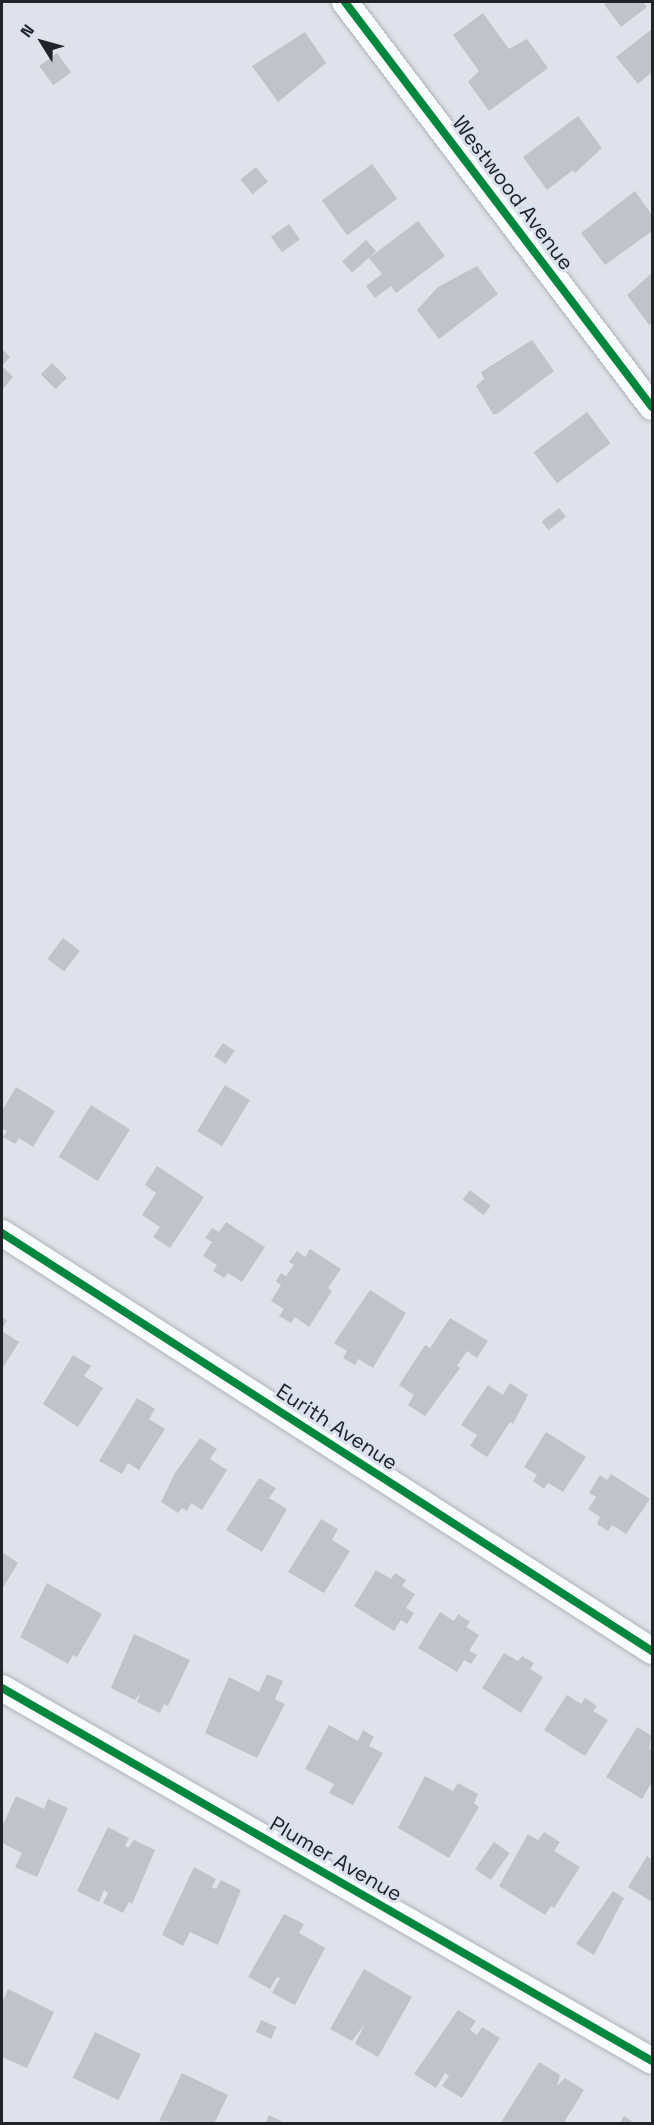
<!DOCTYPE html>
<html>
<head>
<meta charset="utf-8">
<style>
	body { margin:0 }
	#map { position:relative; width:654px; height:2125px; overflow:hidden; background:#dfe2ea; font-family:"Space Grotesk",sans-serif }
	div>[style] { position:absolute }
	.building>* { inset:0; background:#c0c3c9; transform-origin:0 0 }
	.roads { filter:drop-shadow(0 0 2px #b1b3ba) drop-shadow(0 0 2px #b1b3ba) }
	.street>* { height:26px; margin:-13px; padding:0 13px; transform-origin:13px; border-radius:13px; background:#fafbfc }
	.cycleway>* { height:8px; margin:-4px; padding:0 4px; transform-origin:4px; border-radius:4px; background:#00873e }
	span { translate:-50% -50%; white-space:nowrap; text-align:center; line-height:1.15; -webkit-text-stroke:6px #dae1ef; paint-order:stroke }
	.street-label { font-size:21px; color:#202328 }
	.frame { position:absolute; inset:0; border:3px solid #202328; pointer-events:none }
	.north { position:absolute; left:12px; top:12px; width:60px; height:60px; -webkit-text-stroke:4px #dae1ef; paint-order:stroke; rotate:307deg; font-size:16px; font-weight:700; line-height:24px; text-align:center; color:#202328 }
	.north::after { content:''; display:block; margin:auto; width:21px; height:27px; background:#202328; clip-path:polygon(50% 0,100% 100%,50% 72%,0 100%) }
</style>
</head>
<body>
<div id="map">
	<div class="building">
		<div style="clip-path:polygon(608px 2px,643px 2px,647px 7px,621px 27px,604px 4px)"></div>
		<div style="clip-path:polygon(483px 13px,509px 49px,527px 39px,548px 68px,489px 111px,468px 82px,479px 71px,453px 35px)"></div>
		<div style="clip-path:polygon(652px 29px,652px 72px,638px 84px,616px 57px)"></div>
		<div style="clip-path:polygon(305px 32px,326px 63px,278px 102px,252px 66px)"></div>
		<div style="left:57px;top:53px;width:24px;height:22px;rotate:54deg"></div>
		<div style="clip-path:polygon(578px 116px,602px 148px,575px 173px,573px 170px,547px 190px,523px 157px)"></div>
		<div style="left:372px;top:164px;width:43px;height:62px;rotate:54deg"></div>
		<div style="left:256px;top:167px;width:19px;height:20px;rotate:51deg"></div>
		<div style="clip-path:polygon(635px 191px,652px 215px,652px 231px,605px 265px,581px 233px)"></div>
		<div style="clip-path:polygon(418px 221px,445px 256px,396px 293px,391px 286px,375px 298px,366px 286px,382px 274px,369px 258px)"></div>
		<div style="left:289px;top:224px;width:19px;height:22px;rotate:55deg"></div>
		<div style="left:366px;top:240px;width:15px;height:32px;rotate:48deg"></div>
		<div style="clip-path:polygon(477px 266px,498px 294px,439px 339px,417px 310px,438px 287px)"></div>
		<div style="clip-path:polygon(652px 273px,652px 323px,649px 325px,627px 295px)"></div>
		<div style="clip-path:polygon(532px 340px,554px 371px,497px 414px,493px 414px,476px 386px,484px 379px,481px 372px)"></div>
		<div style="clip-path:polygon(2px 349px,10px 357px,2px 366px,13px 377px,2px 390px)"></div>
		<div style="left:52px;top:363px;width:21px;height:16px;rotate:45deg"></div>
		<div style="left:587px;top:412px;width:39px;height:67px;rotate:53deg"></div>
		<div style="left:559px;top:508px;width:11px;height:22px;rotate:52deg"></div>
		<div style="left:63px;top:938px;width:21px;height:26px;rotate:37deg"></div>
		<div style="left:223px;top:1043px;width:14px;height:16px;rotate:34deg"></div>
		<div style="left:225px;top:1085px;width:29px;height:54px;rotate:31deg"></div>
		<div style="clip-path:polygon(16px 1087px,55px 1111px,33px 1147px,19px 1138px,15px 1144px,3px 1137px,7px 1131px,2px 1128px,2px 1111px)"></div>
		<div style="left:91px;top:1105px;width:46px;height:61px;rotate:32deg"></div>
		<div style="clip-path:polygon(157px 1166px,204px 1197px,170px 1248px,153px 1237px,160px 1227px,142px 1215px,156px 1193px,145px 1185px)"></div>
		<div style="left:470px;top:1190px;width:26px;height:12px;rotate:37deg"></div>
		<div style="clip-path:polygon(226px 1222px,265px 1247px,242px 1282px,228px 1273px,224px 1278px,213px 1271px,217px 1265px,203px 1256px,212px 1242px,205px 1238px,212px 1228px,219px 1232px)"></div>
		<div style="clip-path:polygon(310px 1249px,341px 1269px,328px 1288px,332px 1291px,309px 1327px,295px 1317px,291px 1323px,279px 1316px,284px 1309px,271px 1301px,281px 1285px,276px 1281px,281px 1273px,286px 1276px,294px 1265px,289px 1262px,297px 1251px,305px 1257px)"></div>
		<div style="clip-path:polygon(370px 1290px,406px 1313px,373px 1368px,358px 1359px,355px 1365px,343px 1358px,347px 1351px,334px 1343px)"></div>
		<div style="clip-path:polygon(2px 1317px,7px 1320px,2px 1329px)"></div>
		<div style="clip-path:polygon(450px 1318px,488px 1341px,477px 1358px,467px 1351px,457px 1366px,460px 1368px,425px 1416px,408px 1405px,414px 1395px,399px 1385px,425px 1345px,430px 1348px)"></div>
		<div style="clip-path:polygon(2px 1331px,19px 1342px,2px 1369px)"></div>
		<div style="clip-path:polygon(73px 1355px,91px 1366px,84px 1376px,103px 1388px,78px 1427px,43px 1404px)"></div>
		<div style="clip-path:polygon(510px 1383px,528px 1395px,513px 1424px,510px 1422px,487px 1457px,470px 1446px,477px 1435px,461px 1425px,488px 1385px,503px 1395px)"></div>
		<div style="clip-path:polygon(137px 1398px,155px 1409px,149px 1419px,165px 1429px,139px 1470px,128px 1463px,122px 1474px,99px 1461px)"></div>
		<div style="clip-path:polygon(546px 1432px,586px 1457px,563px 1492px,548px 1483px,544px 1489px,533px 1481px,537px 1475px,524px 1467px)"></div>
		<div style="clip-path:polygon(200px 1438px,217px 1449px,210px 1459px,227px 1470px,202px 1510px,191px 1503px,187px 1511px,182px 1508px,178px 1513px,161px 1502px,175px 1473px)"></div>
		<div style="clip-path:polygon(611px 1474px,650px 1499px,626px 1534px,612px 1525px,608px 1531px,597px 1524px,600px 1517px,588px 1509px,596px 1497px,589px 1493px,600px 1475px,607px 1480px)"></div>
		<div style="clip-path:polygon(259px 1478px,276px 1488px,269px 1498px,287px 1509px,262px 1552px,226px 1530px)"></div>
		<div style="clip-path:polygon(321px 1519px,338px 1529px,332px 1540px,350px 1551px,324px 1593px,288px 1572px)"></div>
		<div style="clip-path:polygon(2px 1552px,18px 1563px,2px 1589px)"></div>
		<div style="clip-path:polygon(376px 1570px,391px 1579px,395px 1573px,406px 1580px,402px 1586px,415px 1594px,406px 1608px,414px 1613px,407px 1624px,401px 1620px,394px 1631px,354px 1606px)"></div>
		<div style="clip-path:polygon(47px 1583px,102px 1614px,77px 1657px,73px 1655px,68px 1664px,20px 1637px)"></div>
		<div style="clip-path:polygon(440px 1612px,454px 1621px,458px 1614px,470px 1622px,466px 1627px,479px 1635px,469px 1651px,477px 1655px,471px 1664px,464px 1660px,457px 1672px,418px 1648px)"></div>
		<div style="clip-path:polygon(134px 1634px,190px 1660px,168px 1706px,164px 1704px,160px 1713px,137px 1702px,141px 1692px,135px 1700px,111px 1688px)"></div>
		<div style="clip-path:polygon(504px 1653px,518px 1661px,522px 1656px,534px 1663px,530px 1669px,543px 1677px,521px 1713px,482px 1688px)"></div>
		<div style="clip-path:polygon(267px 1674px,283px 1681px,275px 1699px,285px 1704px,257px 1758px,205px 1733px,229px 1677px,259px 1692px)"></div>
		<div style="clip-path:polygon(567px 1695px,581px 1704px,585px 1698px,597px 1706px,593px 1711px,608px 1720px,585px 1756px,544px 1730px)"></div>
		<div style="clip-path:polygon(329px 1725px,358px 1741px,363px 1730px,374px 1737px,369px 1746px,383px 1753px,353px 1805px,329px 1793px,334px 1784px,305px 1769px)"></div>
		<div style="clip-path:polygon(637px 1727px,652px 1736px,649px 1748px,652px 1751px,652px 1782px,642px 1799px,606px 1777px)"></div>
		<div style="clip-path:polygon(425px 1776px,453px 1791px,458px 1783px,478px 1794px,474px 1803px,479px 1807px,449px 1858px,398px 1828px)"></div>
		<div style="clip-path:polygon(16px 1796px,44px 1809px,48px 1799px,68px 1808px,37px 1877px,15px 1867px,22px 1853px,2px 1843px,2px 1827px)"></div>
		<div style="clip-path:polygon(108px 1827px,129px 1838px,125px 1846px,128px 1848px,134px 1840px,155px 1850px,132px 1904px,129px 1902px,123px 1913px,103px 1903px,108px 1893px,104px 1890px,99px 1902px,77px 1891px)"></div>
		<div style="clip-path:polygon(544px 1832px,560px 1842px,554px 1851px,580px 1867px,554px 1908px,551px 1906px,545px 1915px,499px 1886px,528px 1834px,538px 1840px)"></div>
		<div style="left:494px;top:1842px;width:19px;height:33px;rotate:35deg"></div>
		<div style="clip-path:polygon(647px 1856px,652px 1860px,652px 1902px,628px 1887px)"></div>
		<div style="clip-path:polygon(194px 1867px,216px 1879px,212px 1887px,216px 1889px,221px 1880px,241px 1890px,218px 1945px,190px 1932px,183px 1946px,162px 1935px)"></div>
		<div style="clip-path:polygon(613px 1891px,624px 1898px,594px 1955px,576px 1944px)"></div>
		<div style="clip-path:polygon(284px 1914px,304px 1924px,299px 1933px,325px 1948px,295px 2005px,272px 1993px,280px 1978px,277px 1977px,270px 1989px,248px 1977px)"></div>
		<div style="clip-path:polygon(364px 1969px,412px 1997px,378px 2057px,355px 2044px,365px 2024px,352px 2041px,330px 2029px)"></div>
		<div style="clip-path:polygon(8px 1989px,54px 2012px,27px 2068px,2px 2057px,2px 2003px)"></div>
		<div style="clip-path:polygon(458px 2010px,476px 2021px,470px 2030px,477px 2035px,482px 2027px,500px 2038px,462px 2098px,442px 2086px,449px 2076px,445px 2073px,436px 2088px,414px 2074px)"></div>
		<div style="left:261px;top:2020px;width:17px;height:13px;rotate:24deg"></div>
		<div style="left:95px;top:2032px;width:51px;height:51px;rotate:26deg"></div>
		<div style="clip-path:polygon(539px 2062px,560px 2075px,557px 2086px,565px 2078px,584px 2090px,563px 2124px,500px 2124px)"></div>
		<div style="clip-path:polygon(182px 2073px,228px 2095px,214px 2124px,159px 2121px)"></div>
		<div style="clip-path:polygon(269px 2115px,287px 2124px,265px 2124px)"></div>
		<div style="clip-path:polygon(624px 2116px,636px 2124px,619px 2124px)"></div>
	</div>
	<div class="roads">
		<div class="street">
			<div style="left:345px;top:2px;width:508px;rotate:52.84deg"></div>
			<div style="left:2px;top:1233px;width:773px;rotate:32.74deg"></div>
			<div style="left:2px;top:1688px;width:749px;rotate:29.85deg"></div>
		</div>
	</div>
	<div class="cycleway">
		<div style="left:345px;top:2px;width:508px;rotate:52.84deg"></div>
		<div style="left:2px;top:1233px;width:773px;rotate:32.74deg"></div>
		<div style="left:2px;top:1688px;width:749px;rotate:29.85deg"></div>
	</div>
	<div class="street-label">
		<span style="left:513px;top:193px;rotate:53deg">Westwood Avenue</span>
		<span style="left:337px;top:1427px;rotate:33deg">Eurith Avenue</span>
		<span style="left:336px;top:1859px;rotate:30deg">Plumer Avenue</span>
	</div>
	<div class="frame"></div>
	<div class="north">N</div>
</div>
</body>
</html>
